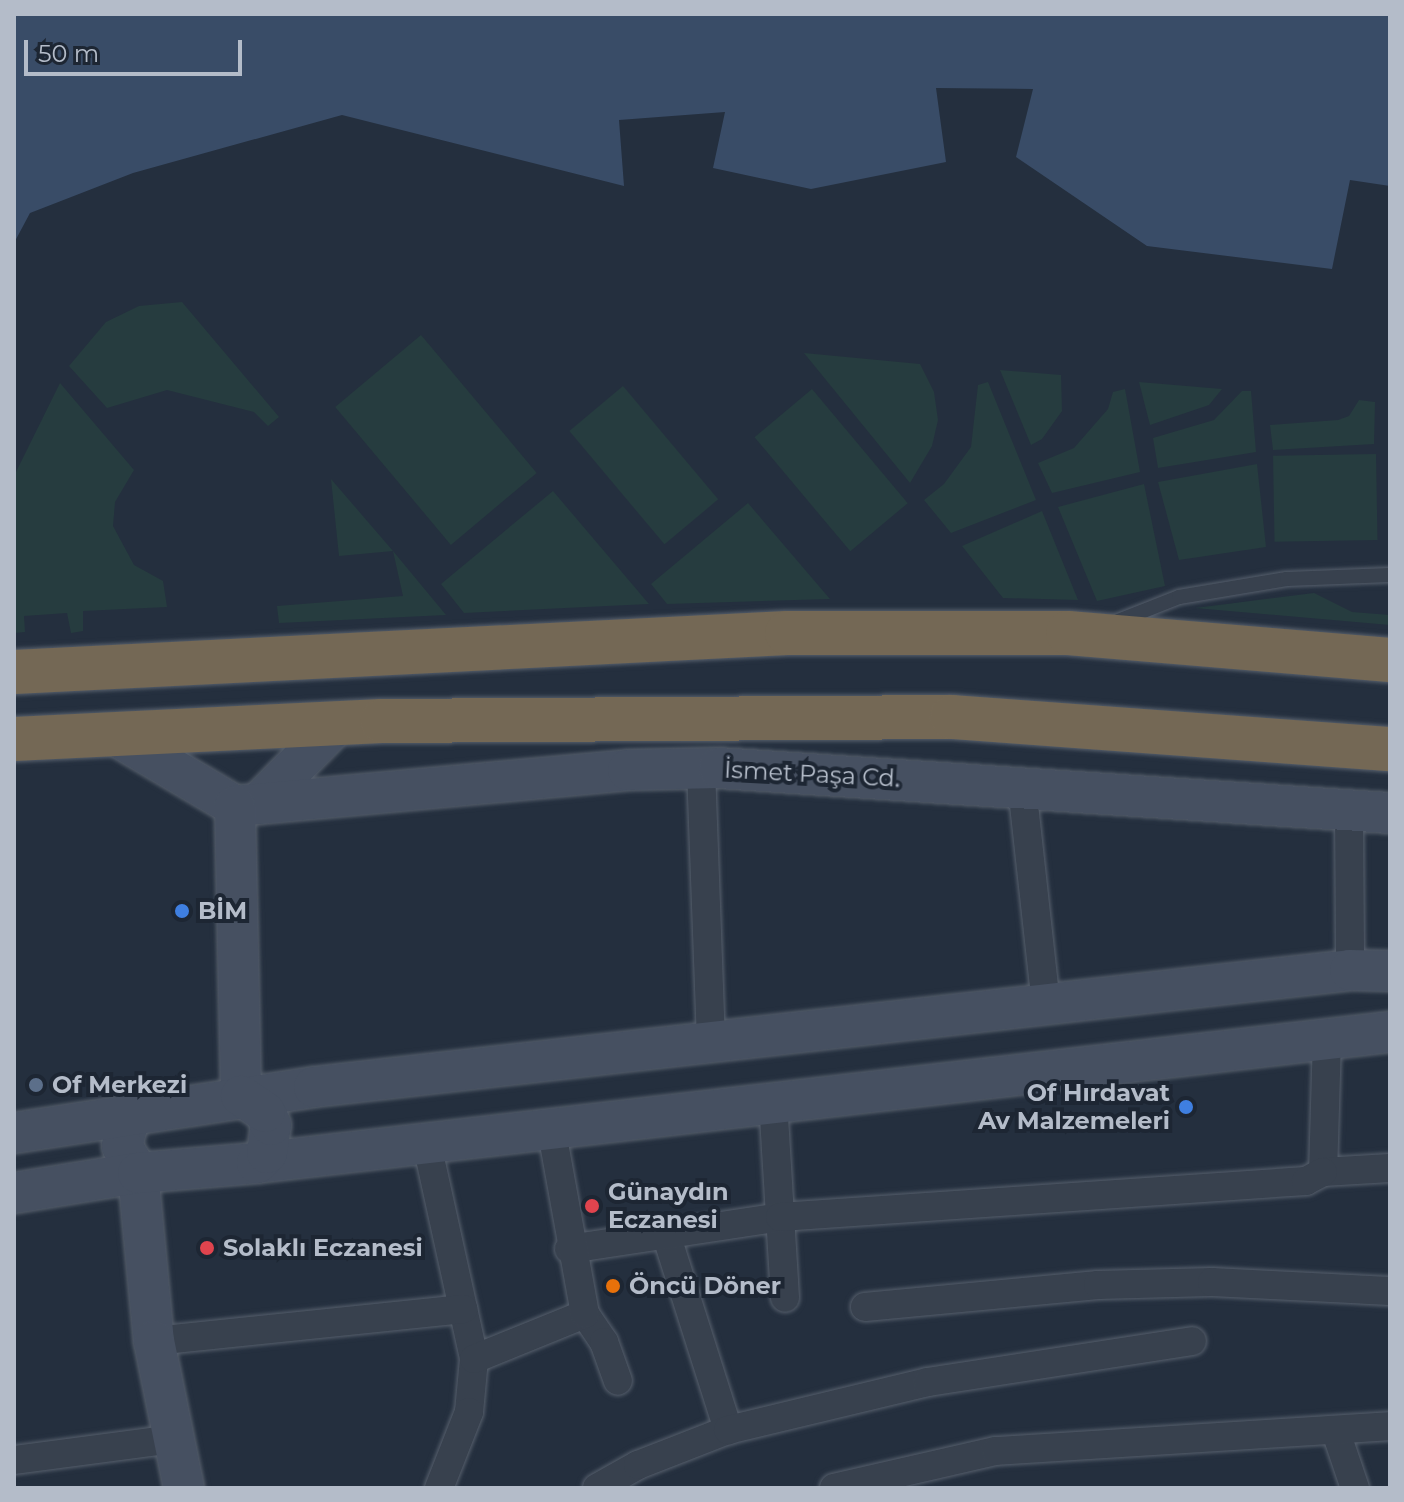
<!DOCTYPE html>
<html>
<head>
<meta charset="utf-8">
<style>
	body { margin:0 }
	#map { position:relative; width:1404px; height:1502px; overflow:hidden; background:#242f3e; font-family:Montserrat,sans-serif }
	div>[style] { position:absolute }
	.green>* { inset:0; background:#263c3f; transform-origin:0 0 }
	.water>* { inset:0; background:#394c67 }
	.roads { filter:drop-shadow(0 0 2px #565f6c) drop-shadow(0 0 2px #565f6c) }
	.lane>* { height:14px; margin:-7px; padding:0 7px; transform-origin:7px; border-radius:7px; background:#38414e }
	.street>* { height:28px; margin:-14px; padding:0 14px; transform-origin:14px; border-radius:14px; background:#38414e }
	.secondary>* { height:40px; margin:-20px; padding:0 20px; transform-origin:20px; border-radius:20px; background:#465061 }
	.highway>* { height:44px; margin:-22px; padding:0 22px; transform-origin:22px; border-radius:22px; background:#746855 }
	.dots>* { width:22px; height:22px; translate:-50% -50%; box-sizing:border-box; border:4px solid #1d2633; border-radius:50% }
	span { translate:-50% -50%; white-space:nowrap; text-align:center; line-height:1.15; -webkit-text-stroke:8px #1d2633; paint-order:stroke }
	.street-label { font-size:24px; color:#b4bcc9 }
	.poi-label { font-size:24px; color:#b4bcc9; font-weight:700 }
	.left { translate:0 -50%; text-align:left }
	.right { translate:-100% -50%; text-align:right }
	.frame { position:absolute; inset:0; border:16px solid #b4bcc9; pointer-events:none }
	.scale { position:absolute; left:24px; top:40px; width:218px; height:36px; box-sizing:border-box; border:4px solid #b4bcc9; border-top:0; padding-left:10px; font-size:24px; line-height:28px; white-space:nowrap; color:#b4bcc9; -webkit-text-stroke:6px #1d2633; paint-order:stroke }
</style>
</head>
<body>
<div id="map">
	<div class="green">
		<div style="clip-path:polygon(182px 302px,279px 417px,268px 426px,254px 412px,167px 390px,107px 408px,69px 366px,106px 322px,139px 306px)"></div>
		<div style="left:421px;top:335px;width:180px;height:112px;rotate:50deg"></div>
		<div style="clip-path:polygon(804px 353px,920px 364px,934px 392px,938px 420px,932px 446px,910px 483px)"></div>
		<div style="clip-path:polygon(1000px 370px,1061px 375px,1062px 411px,1042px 439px,1031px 445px)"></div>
		<div style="clip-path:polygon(988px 382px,1036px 500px,951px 533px,924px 500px,944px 484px,971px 447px,978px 385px)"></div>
		<div style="clip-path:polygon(1139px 382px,1222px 389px,1209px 405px,1150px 425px)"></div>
		<div style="clip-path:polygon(60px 383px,134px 470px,115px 502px,113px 526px,134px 565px,163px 581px,167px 607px,83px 611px,83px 631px,71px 633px,67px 613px,24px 616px,25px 632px,14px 633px,14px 476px)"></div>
		<div style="left:623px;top:386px;width:148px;height:70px;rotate:50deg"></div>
		<div style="left:812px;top:389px;width:149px;height:75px;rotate:50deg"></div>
		<div style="clip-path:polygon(1125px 389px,1140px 472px,1052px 493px,1038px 463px,1074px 448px,1108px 409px,1113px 392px)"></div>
		<div style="clip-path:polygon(1242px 391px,1251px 391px,1256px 452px,1158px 468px,1153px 438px,1214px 420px)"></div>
		<div style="clip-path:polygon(1359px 400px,1375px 402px,1374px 444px,1273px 450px,1270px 425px,1338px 420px,1349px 416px)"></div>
		<div style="left:1376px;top:454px;width:86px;height:103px;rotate:89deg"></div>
		<div style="clip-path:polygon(1257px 464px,1266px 547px,1179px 560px,1158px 482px)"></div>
		<div style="clip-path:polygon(331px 479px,393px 551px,446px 615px,279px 623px,277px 606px,403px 596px,393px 551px,339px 556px)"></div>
		<div style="clip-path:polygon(1144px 484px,1165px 586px,1097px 601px,1058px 507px)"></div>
		<div style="clip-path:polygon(553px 491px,649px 604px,464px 613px,441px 584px)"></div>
		<div style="clip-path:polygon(748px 503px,830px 599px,667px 604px,651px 584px)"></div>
		<div style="clip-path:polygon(1042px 511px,1078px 600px,1003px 598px,962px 546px)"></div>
		<div style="clip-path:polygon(1314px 593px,1352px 612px,1390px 615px,1390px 625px,1195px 608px)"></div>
	</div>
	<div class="water">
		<div style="clip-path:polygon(14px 14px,1390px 14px,1390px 186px,1350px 180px,1332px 269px,1147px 246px,1016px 157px,1033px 89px,936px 88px,946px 162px,811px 189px,713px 168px,725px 112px,619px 120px,624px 186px,342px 115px,133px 173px,30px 213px,14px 243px)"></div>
	</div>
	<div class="roads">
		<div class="lane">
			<div style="left:1113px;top:623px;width:71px;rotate:-21.5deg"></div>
			<div style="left:1179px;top:597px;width:109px;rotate:-9.5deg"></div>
			<div style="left:1287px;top:579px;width:103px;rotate:-2.2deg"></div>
		</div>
		<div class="street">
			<div style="left:701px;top:769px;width:274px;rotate:87.9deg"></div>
			<div style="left:1022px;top:787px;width:220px;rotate:83.7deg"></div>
			<div style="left:1349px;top:810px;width:160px;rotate:89.6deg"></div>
			<div style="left:1327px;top:1039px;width:133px;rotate:91.7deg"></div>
			<div style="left:1323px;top:1172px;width:67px;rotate:-3.4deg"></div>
			<div style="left:773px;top:1101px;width:197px;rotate:86.5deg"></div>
			<div style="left:426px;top:1140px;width:224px;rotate:77.6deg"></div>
			<div style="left:474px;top:1359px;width:53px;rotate:95.4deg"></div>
			<div style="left:469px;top:1412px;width:82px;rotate:111.5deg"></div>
			<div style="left:666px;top:1234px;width:206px;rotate:72.4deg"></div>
			<div style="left:569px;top:1249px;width:213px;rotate:-8.6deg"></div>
			<div style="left:780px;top:1217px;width:527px;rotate:-3.92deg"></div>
			<div style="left:1306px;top:1181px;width:19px;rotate:-28deg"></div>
			<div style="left:865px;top:1307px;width:234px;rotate:-5.4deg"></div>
			<div style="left:1098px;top:1285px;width:114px;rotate:-1.5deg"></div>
			<div style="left:1212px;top:1282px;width:178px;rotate:2.9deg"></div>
			<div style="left:585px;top:1314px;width:34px;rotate:56deg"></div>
			<div style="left:604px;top:1342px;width:41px;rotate:70.3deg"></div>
			<div style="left:154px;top:1341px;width:311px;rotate:-5.9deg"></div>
			<div style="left:474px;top:1359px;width:120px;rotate:-22.1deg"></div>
			<div style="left:585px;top:1314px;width:191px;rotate:-100.3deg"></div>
			<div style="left:1336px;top:1432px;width:59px;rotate:71.3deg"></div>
			<div style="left:14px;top:1460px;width:161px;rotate:-7.5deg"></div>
			<div style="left:597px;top:1488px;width:47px;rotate:-29.3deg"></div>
			<div style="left:638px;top:1465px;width:97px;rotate:-21.3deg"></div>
			<div style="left:728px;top:1430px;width:206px;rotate:-13.5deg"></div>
			<div style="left:928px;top:1382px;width:267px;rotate:-8.8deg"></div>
			<div style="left:834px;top:1488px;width:166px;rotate:-12.9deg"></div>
			<div style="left:996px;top:1451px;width:395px;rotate:-3.6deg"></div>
		</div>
		<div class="secondary">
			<div style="left:115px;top:735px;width:139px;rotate:30.6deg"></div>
			<div style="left:258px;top:804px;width:114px;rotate:-45.4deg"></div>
			<div style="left:235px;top:806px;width:395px;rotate:-5.2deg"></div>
			<div style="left:628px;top:770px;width:91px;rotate:-1.3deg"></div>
			<div style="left:719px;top:768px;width:673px;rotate:3.84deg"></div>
			<div style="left:235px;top:806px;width:290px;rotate:88.8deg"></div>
			<div style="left:130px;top:1116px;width:31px;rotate:105deg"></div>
			<div style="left:122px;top:1146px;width:31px;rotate:59deg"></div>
			<div style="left:138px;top:1173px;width:169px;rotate:84.6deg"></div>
			<div style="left:154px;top:1341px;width:150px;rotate:78.5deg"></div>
			<div style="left:14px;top:1133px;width:304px;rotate:-8.7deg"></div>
			<div style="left:314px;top:1087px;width:1043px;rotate:-6.44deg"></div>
			<div style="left:1350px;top:970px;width:40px;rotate:1.4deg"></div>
			<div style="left:257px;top:1163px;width:1141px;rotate:-6.6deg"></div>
			<div style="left:14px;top:1193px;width:126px;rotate:-9.2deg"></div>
			<div style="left:138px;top:1173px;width:119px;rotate:-4.8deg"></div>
			<div style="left:257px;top:1163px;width:14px;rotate:-45deg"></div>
			<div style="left:267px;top:1153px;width:28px;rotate:-82deg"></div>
			<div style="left:271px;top:1125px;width:14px;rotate:-115deg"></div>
			<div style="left:265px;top:1112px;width:29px;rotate:-146deg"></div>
		</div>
		<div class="highway">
			<div style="left:14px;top:672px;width:774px;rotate:-2.89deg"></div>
			<div style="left:787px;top:633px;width:281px"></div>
			<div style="left:1068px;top:633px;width:323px;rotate:4.8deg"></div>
			<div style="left:14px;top:739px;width:368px;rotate:-2.8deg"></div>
			<div style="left:382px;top:721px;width:570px;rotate:-0.4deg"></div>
			<div style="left:952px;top:717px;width:439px;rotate:4.2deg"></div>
		</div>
	</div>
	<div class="dots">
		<div style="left:182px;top:911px;background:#3f7fe0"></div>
		<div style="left:36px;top:1085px;background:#5c6f8a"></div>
		<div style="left:1186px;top:1107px;background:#3f7fe0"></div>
		<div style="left:592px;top:1206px;background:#e0444e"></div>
		<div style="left:207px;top:1248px;background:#e0444e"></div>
		<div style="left:613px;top:1286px;background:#e8710a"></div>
	</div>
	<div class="street-label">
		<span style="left:812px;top:774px;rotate:3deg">İsmet Paşa Cd.</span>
	</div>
	<div class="poi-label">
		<span class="left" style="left:198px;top:911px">BİM</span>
		<span class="left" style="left:52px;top:1085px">Of Merkezi</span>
		<span class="right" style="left:1170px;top:1107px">Of Hırdavat<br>Av Malzemeleri</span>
		<span class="left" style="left:608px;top:1206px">Günaydın<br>Eczanesi</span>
		<span class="left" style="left:223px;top:1248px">Solaklı Eczanesi</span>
		<span class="left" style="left:629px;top:1286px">Öncü Döner</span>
	</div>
	<div class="frame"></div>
	<div class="scale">50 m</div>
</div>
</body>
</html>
